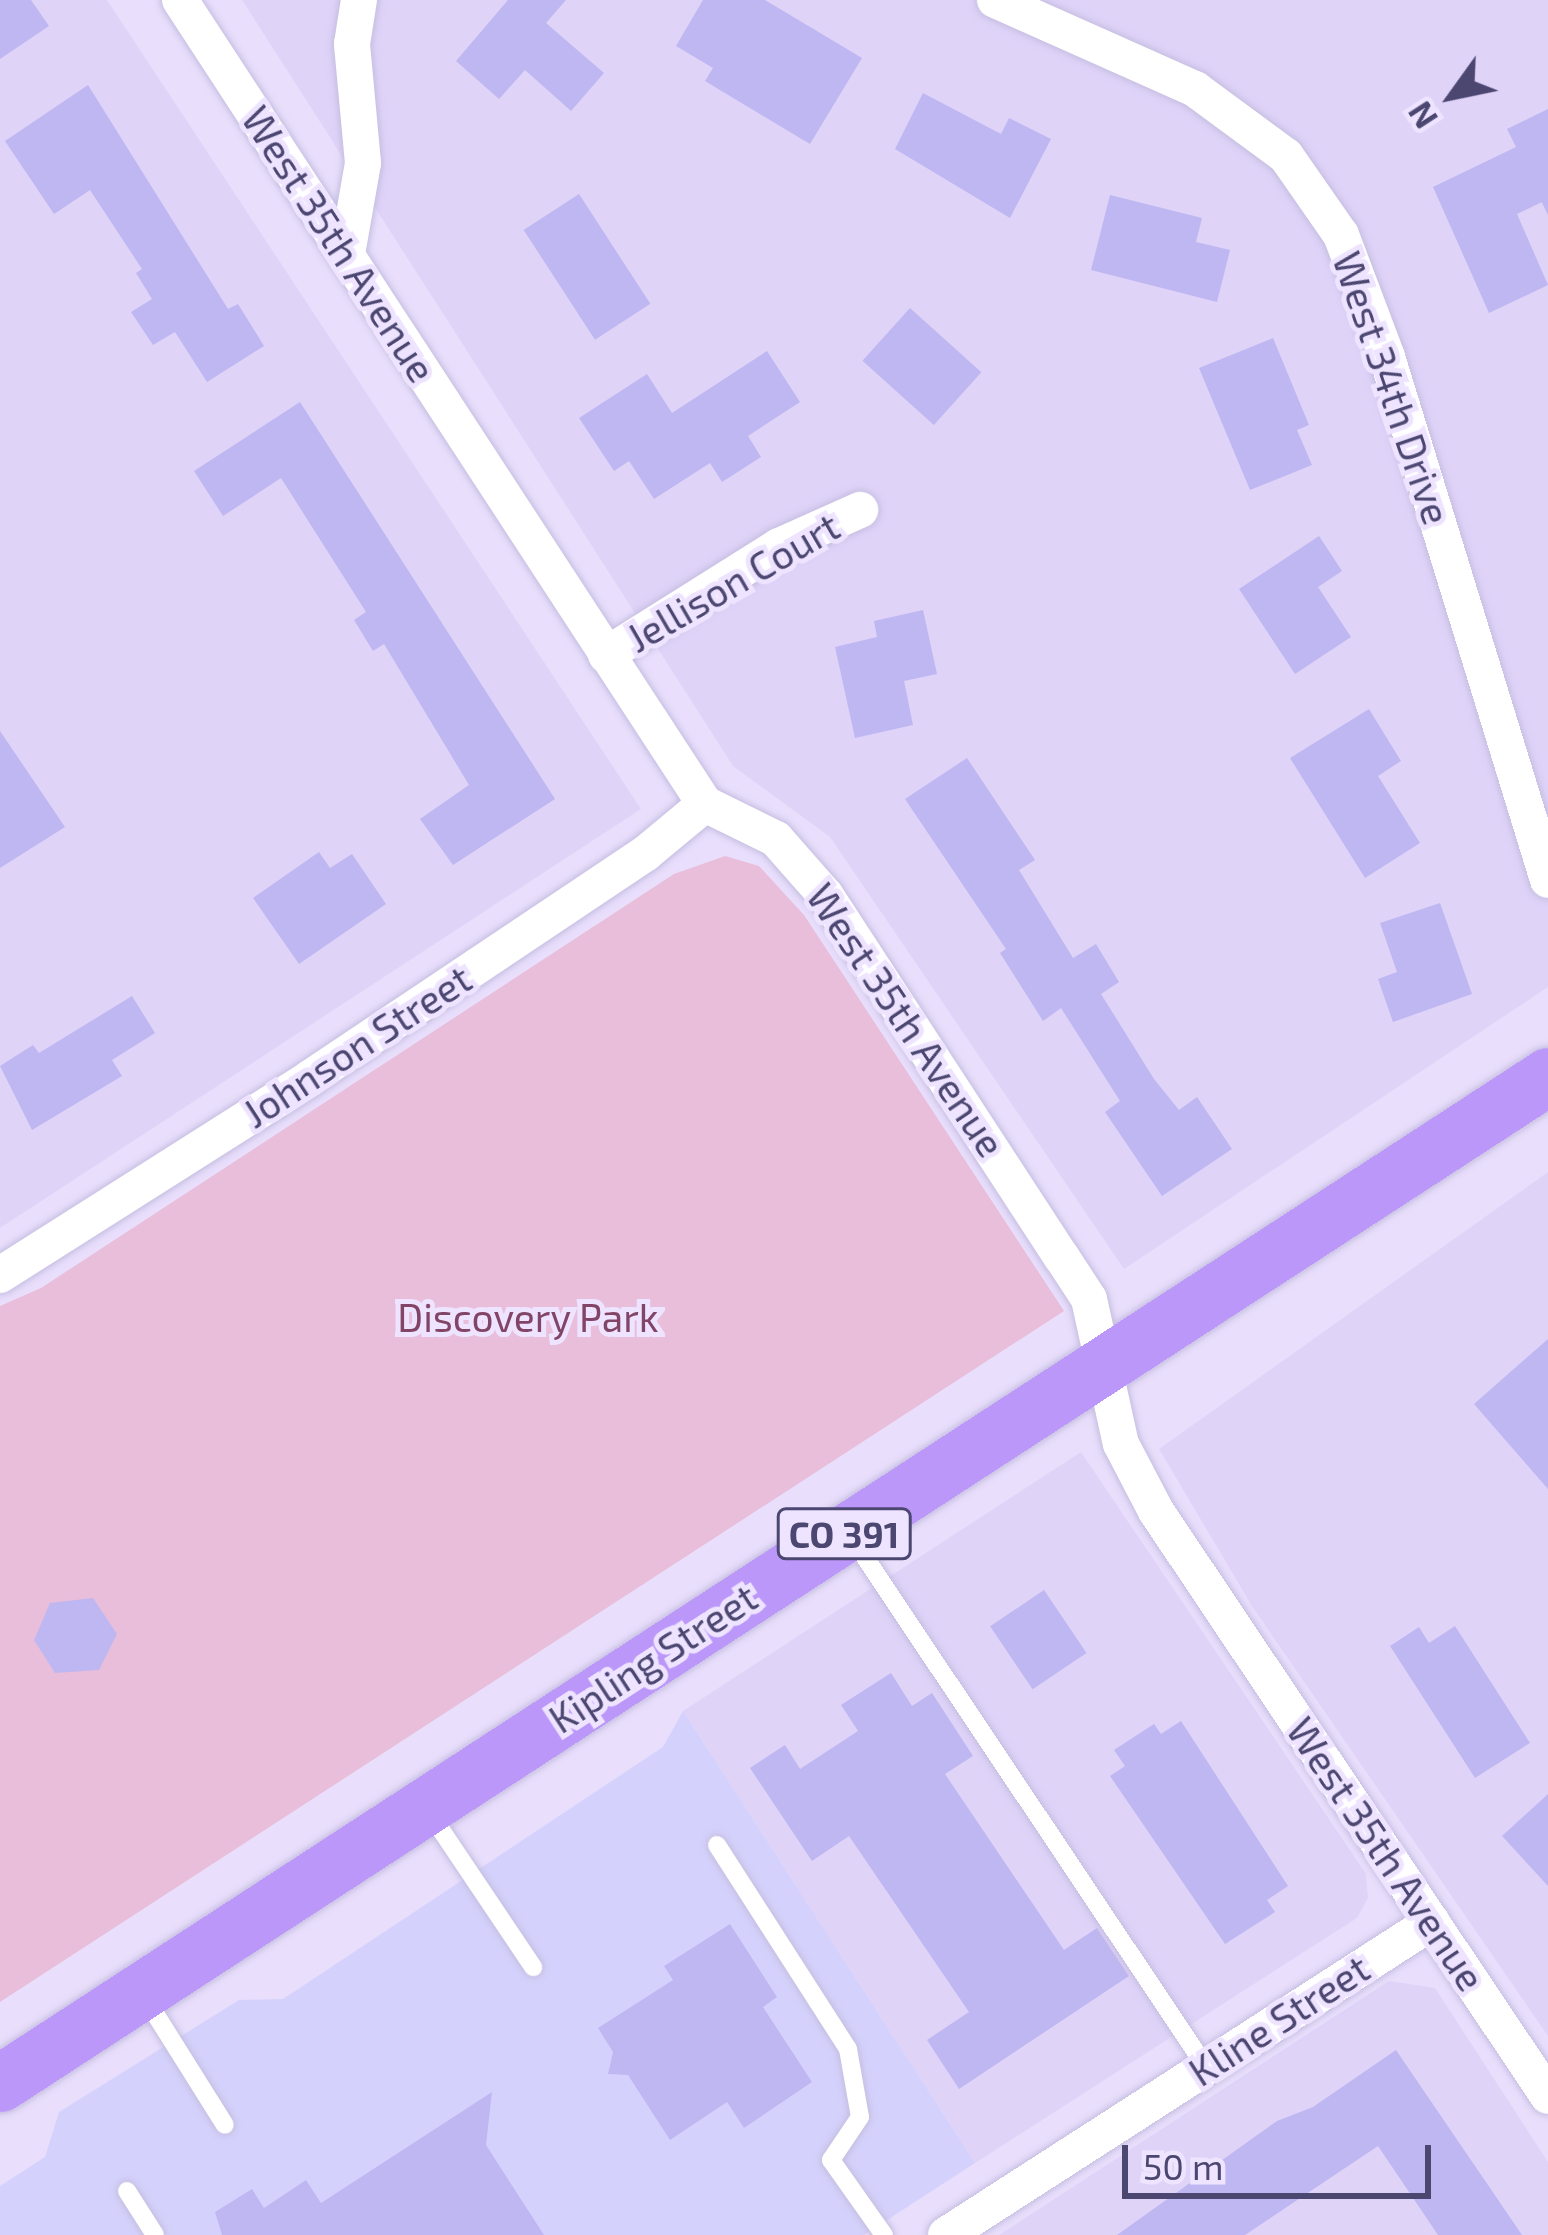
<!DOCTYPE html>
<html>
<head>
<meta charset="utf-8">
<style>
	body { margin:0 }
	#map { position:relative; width:1548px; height:2235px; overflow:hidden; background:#e9dffc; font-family:"Exo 2",sans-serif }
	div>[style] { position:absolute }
	.residential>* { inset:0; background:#dfd3f8 }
	.commercial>* { inset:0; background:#d4d2fc }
	.green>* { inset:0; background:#e8beda }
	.building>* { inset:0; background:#bfb7f1; transform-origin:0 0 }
	.roads { filter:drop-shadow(0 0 3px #c6bee1) drop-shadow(0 0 3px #c6bee1) }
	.service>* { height:18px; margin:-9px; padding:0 9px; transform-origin:9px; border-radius:9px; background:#fff }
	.minor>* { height:36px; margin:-18px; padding:0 18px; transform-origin:18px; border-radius:18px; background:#fff }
	.primary>* { height:57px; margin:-28.5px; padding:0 28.5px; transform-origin:28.5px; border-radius:28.5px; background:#bc97fa }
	span { translate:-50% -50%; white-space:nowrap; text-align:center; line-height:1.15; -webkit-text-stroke:10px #eee4ff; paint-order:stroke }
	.shield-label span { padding:3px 9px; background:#eee4ff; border:3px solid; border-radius:9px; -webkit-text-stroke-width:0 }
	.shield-label { font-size:36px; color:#4c4771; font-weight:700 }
	.street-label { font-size:39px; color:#4c4771 }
	.park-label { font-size:39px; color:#824567 }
	.north { position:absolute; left:1392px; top:36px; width:120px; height:120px; -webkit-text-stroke:9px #eee4ff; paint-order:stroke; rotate:237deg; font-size:33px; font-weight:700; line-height:48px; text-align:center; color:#4c4771 }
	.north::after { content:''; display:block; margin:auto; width:42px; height:54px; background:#4c4771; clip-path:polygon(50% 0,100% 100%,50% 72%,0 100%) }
	.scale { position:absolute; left:1122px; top:2145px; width:309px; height:54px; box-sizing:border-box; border:6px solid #4c4771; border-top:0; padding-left:15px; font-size:36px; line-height:42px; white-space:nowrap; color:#4c4771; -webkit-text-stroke:9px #eee4ff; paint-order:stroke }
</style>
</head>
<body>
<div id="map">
	<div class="residential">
		<div style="clip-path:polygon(0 0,107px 0,641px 809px,0 1228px)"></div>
		<div style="clip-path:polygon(242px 0,1548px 0,1548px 987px,1124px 1269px,830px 837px,733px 766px)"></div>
		<div style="clip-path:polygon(1548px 1172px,1548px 2036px,1252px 1606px,1159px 1449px)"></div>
		<div style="clip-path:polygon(1081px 1452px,1366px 1874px,1368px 1898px,1357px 1918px,975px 2163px,683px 1711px)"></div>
		<div style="clip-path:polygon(1389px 1981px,1435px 1988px,1548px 2162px,1548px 2235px,999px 2235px)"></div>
	</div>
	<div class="commercial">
		<div style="clip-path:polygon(683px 1711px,975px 2163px,864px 2235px,0 2235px,0 2186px,45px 2157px,59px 2112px,239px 2000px,283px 1999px,663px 1747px)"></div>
	</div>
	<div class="green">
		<div style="clip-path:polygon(725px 856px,759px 866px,804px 915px,1064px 1311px,0 2002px,0 1306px,41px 1288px,674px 874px)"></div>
	</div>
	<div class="building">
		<div style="clip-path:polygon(0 0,31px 0,49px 26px,0 59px)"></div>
		<div style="clip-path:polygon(508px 0,566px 0,546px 23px,604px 73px,571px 111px,525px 70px,499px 99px,456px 61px)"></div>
		<div style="clip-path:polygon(703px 0,765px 0,862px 58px,810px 144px,705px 81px,713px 68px,676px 46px)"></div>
		<div style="clip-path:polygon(88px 85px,228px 309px,238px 304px,264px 346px,207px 382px,175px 332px,153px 345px,131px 312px,152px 299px,136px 273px,142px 269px,90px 190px,54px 214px,5px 141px)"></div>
		<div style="clip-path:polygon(923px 93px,1001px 134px,1009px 118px,1051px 139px,1010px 218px,895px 149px)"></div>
		<div style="clip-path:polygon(1548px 109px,1548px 215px,1531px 180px,1542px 202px,1517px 214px,1548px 285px,1489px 313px,1433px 187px,1516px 147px,1507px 129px)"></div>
		<div style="left:579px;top:194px;width:131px;height:66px;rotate:57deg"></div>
		<div style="clip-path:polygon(1110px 195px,1202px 218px,1196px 242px,1230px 250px,1217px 302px,1091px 270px)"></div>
		<div style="left:910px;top:308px;width:96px;height:71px;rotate:42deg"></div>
		<div style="clip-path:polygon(1273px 338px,1309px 425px,1297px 430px,1312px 465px,1250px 490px,1199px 368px)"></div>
		<div style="clip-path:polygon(767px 351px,800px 402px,748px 436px,761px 457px,722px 482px,710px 463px,654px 499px,629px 461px,614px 471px,579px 418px,647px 374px,672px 413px)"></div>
		<div style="clip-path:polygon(300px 402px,555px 799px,453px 865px,420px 819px,469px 785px,384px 644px,373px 651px,354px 620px,366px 612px,281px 478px,223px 516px,194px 471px)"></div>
		<div style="clip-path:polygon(1319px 536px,1342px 571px,1318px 587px,1351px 637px,1295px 674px,1239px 589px)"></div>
		<div style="clip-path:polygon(923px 610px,937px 674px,904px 681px,913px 725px,855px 738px,835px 647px,877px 637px,874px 621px)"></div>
		<div style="clip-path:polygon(1369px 709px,1401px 761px,1378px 776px,1420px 843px,1365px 878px,1290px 758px)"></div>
		<div style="clip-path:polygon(0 731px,65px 827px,0 868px)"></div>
		<div style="clip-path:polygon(967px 758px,1035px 860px,1019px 870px,1073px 958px,1096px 944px,1119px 982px,1101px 994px,1154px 1079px,1179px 1110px,1197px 1097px,1232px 1149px,1162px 1196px,1105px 1112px,1120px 1101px,1061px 1008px,1043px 1021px,1000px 953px,1006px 949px,905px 799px)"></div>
		<div style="clip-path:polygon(319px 852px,330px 868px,352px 854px,386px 904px,299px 964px,253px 898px)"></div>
		<div style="clip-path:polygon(1440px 903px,1472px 994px,1393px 1022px,1378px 979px,1397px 972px,1380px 923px)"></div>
		<div style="clip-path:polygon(132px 996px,155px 1033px,112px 1060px,122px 1076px,32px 1130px,0 1066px,33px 1045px,39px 1053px)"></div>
		<div style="clip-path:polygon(1548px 1339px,1548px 1489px,1474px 1404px)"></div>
		<div style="left:1044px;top:1590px;width:76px;height:65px;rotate:56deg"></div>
		<div style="clip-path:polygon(93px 1598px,117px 1634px,99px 1670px,55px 1673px,34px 1640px,50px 1603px)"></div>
		<div style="clip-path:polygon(1455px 1626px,1530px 1743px,1475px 1778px,1390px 1646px,1419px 1627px,1429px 1643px)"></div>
		<div style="clip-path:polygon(891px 1673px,912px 1706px,932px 1693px,973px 1756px,945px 1774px,1064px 1950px,1097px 1928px,1129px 1976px,959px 2089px,927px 2040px,969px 2012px,849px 1836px,812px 1861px,750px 1768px,785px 1745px,800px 1769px,858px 1731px,841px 1705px)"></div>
		<div style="clip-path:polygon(1181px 1721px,1288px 1886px,1267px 1900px,1275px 1912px,1225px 1944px,1110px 1776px,1125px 1766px,1114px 1750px,1154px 1724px,1161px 1734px)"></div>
		<div style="clip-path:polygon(1548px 1794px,1548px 1886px,1502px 1836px)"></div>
		<div style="clip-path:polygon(730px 1924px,777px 1997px,763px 2007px,812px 2082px,744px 2128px,727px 2102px,670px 2140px,628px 2075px,608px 2074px,613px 2052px,598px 2028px,673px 1980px,664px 1966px)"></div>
		<div style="clip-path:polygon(1396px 2050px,1522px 2235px,1438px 2235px,1378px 2146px,1245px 2235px,1117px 2235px,1277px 2121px,1313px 2107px)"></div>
		<div style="clip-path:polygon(492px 2092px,486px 2145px,544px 2235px,222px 2235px,215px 2212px,252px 2189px,264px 2208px,306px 2180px,321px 2203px)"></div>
	</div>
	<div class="roads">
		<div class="service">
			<div style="left:852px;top:1538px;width:637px;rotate:56.21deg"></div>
			<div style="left:429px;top:1812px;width:187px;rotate:56.1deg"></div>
			<div style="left:717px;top:1845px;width:242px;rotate:57.3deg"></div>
			<div style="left:848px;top:2049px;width:69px;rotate:80deg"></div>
			<div style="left:860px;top:2117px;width:52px;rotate:124deg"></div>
			<div style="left:831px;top:2160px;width:92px;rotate:54.8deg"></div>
			<div style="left:144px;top:1996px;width:152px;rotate:57.9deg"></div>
			<div style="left:127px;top:2191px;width:52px;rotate:57.5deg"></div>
		</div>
		<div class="minor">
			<div style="left:180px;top:0;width:960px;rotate:56.86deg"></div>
			<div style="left:705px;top:804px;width:79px;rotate:26.2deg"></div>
			<div style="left:776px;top:839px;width:76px;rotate:48.7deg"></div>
			<div style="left:826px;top:896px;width:430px;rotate:56.9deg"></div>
			<div style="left:1061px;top:1256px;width:51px;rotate:56.9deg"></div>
			<div style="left:1089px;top:1299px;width:148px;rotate:77.6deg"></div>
			<div style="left:1121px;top:1444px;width:76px;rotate:62.4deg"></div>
			<div style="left:1156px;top:1511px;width:704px;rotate:56.17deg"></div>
			<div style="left:995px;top:0;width:219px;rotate:24deg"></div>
			<div style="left:1195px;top:89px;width:113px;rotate:36.4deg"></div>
			<div style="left:1286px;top:156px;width:96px;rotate:55.2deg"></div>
			<div style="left:1341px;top:235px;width:130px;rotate:69.3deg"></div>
			<div style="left:1387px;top:357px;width:547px;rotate:72.89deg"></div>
			<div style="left:347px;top:254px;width:92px;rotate:-80deg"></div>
			<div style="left:363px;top:163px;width:120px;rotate:-95.3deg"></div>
			<div style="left:352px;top:44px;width:45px;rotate:-81deg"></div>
			<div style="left:606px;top:655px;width:204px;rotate:-32.2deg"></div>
			<div style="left:779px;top:546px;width:89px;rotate:-24deg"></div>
			<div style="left:0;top:1275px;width:367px;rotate:-32.4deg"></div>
			<div style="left:310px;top:1078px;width:404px;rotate:-33.8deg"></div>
			<div style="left:646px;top:853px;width:77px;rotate:-39.7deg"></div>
			<div style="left:946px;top:2235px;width:578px;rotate:-32.78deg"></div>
		</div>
		<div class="primary">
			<div style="left:0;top:2083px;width:1847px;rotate:-33.04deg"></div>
		</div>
	</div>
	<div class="shield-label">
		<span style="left:844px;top:1534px">CO 391</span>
	</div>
	<div class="street-label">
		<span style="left:339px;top:244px;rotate:57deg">West 35th Avenue</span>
		<span style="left:1392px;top:388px;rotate:71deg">West 34th Drive</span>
		<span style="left:733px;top:582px;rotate:-30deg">Jellison Court</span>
		<span style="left:906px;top:1020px;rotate:56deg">West 35th Avenue</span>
		<span style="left:357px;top:1046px;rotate:-33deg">Johnson Street</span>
		<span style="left:653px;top:1658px;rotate:-33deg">Kipling Street</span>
		<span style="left:1386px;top:1854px;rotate:56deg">West 35th Avenue</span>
		<span style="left:1279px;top:2020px;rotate:-33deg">Kline Street</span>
	</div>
	<div class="park-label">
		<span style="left:528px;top:1317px">Discovery Park</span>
	</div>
	<div class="north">N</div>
	<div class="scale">50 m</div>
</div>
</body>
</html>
